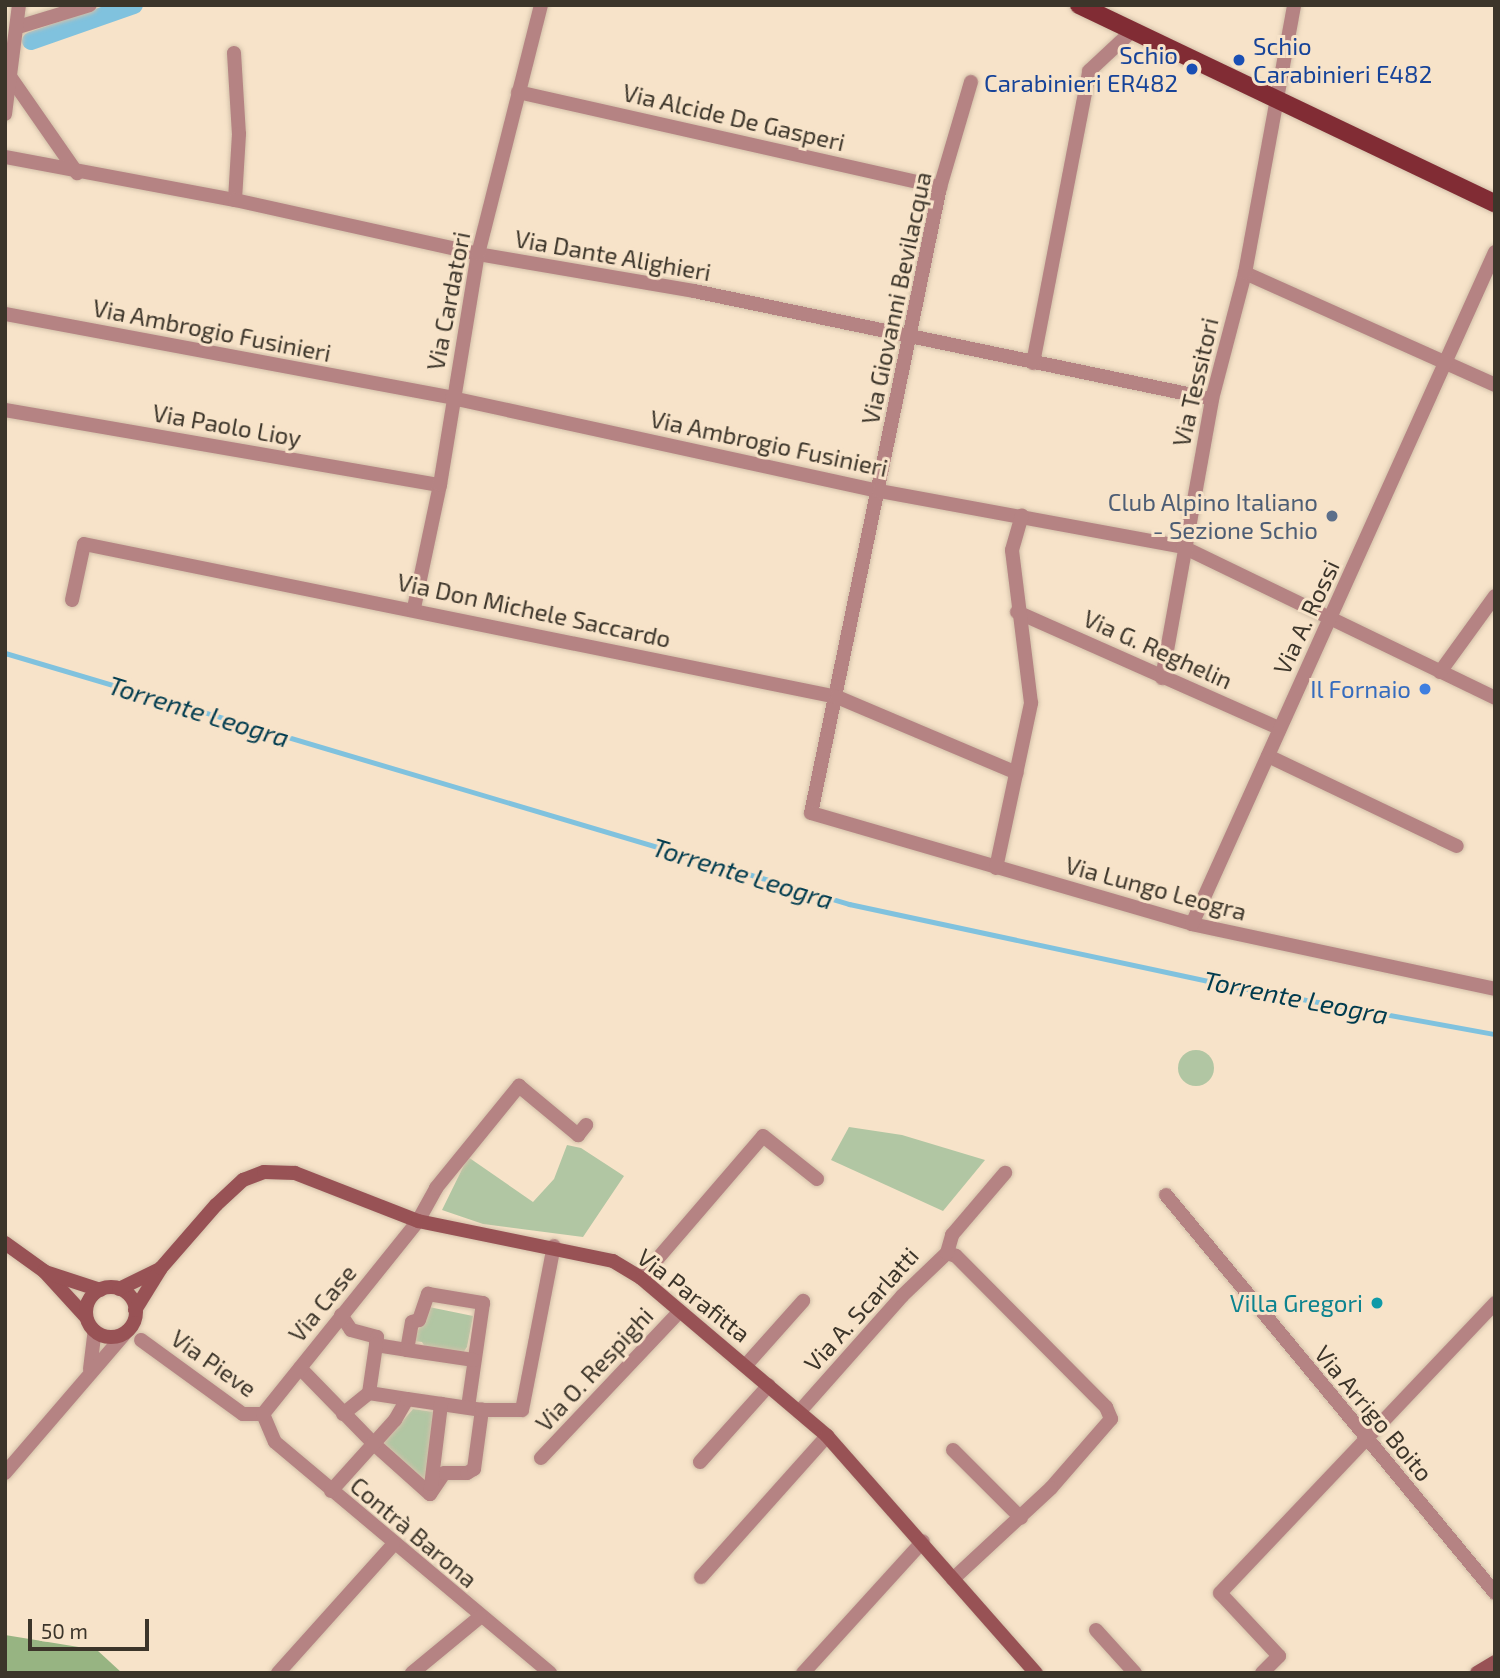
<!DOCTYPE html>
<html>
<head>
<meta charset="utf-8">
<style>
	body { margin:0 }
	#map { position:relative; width:1500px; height:1678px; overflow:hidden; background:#f7e3c9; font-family:"Exo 2",sans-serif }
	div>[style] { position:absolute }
	.green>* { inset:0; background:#b1c6a3 }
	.round { border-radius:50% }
	.forest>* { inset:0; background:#97b482 }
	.stream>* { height:5px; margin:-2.5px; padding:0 2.5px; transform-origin:2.5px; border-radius:2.5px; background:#80c2de }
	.canal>* { height:18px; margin:-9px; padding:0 9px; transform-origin:9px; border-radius:9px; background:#80c2de }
	.roads { filter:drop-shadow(0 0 2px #d2c0a9) drop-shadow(0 0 2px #d2c0a9) }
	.street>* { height:14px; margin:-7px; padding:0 7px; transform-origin:7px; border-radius:7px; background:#b58383 }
	.secondary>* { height:14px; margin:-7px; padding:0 7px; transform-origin:7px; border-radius:7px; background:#985255 }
	.secondary>.ring { margin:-7px; padding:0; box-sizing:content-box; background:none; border:14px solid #985255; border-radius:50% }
	.primary>* { height:18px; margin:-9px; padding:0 9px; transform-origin:9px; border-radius:9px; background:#812c34 }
	.dots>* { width:19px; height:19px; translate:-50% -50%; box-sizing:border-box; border:4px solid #f7e3c9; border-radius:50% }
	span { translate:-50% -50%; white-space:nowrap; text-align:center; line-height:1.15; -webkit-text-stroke:6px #f7e3c9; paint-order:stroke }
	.transit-label { font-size:24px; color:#164399 }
	.left { translate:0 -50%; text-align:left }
	.right { translate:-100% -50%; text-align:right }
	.street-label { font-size:24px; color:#3c352a }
	.service-label { font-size:24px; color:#4e5e75 }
	.shop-label { font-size:24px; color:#366cbe }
	.culture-label { font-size:24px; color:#0d838f }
	.water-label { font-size:26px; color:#003b4e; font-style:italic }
	.frame { position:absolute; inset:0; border:7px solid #3c352a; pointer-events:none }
	.scale { position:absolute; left:28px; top:1619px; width:121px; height:32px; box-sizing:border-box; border:4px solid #3c352a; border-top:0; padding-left:9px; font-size:21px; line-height:24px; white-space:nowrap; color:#3c352a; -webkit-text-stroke:5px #f7e3c9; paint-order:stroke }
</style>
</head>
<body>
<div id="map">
	<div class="green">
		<div class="round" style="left:1178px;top:1050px;width:36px;height:36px"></div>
		<div style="clip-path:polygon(849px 1127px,902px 1135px,985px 1160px,943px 1211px,831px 1160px)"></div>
		<div style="clip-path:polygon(567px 1145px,581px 1148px,624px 1176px,583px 1237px,483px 1224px,442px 1210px,468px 1157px,533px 1202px,554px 1179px)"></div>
		<div style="clip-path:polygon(429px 1307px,473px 1316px,467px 1347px,461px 1356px,427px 1350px,422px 1342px,413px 1341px)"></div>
		<div style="clip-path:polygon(413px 1409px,433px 1412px,426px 1481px,383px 1444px)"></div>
	</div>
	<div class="forest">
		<div style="clip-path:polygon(5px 1635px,97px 1650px,122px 1673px,5px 1673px)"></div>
	</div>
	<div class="stream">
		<div style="left:5px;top:653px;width:881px;rotate:16.56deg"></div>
		<div style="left:849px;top:904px;width:390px;rotate:12.1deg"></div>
		<div style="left:1230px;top:986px;width:269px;rotate:10.3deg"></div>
	</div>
	<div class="canal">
		<div style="left:31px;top:41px;width:109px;rotate:-19.3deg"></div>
	</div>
	<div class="roads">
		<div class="street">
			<div style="left:18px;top:27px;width:75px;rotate:-17deg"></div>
			<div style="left:234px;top:53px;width:81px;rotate:86.5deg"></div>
			<div style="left:239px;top:134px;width:66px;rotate:93.5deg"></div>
			<div style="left:11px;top:78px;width:116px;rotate:55.2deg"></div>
			<div style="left:971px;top:82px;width:109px;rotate:106.4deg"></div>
			<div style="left:940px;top:187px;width:639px;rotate:101.64deg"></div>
			<div style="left:811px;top:813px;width:397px;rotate:16.2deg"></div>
			<div style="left:1192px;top:924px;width:310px;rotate:12.1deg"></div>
			<div style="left:518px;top:92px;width:433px;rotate:12.7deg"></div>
			<div style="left:5px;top:114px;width:110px;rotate:-82.7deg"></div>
			<div style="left:5px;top:157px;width:234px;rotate:10.6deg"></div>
			<div style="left:235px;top:200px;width:249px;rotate:12.5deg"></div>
			<div style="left:478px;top:254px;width:219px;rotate:9.7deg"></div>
			<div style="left:694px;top:291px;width:529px;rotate:11.78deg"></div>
			<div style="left:1245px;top:273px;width:274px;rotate:24.1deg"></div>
			<div style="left:5px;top:314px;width:455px;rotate:10.6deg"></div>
			<div style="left:452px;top:398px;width:437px;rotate:12.3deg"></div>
			<div style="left:879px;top:491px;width:309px;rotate:10.4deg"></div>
			<div style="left:1183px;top:547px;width:347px;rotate:25.8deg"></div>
			<div style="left:1033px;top:363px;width:297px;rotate:-79.1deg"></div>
			<div style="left:1089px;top:71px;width:60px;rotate:-43deg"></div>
			<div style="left:5px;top:410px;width:441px;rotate:9.8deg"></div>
			<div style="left:72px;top:600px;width:57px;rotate:-77.9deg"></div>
			<div style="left:84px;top:544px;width:768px;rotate:11.49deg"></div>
			<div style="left:837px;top:697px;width:195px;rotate:22.9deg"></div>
			<div style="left:414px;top:608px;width:126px;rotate:-78.1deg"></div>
			<div style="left:440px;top:485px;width:234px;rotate:-80.7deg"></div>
			<div style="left:478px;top:254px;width:257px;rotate:-75.8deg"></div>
			<div style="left:1017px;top:612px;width:287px;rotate:23.9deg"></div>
			<div style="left:1440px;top:672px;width:94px;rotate:-54.1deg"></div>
			<div style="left:1162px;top:678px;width:283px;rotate:-79.8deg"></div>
			<div style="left:1212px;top:399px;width:130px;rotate:-75.3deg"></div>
			<div style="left:1245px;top:273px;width:272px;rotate:-79.6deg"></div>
			<div style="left:1268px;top:756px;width:209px;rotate:25.5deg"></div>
			<div style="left:996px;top:868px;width:169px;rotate:-78deg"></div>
			<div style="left:1031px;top:703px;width:154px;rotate:-97.1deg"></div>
			<div style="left:1012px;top:550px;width:36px;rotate:-74deg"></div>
			<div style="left:1192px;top:924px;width:737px;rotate:-65.73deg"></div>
			<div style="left:1166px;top:1195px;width:516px;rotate:50.42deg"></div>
			<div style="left:947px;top:1253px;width:9px;rotate:18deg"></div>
			<div style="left:956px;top:1256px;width:213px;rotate:45.2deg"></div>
			<div style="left:1106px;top:1407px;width:13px;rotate:67deg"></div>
			<div style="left:1111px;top:1419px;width:91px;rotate:131deg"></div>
			<div style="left:1051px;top:1488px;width:134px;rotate:137.1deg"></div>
			<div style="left:641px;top:1278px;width:187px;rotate:-49.3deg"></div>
			<div style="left:763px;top:1136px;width:69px;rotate:38.5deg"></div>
			<div style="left:341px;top:1315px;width:18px;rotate:56deg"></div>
			<div style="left:351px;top:1330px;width:27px;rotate:15deg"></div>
			<div style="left:377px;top:1337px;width:8px;rotate:97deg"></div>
			<div style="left:376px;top:1345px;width:31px;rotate:9deg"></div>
			<div style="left:407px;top:1350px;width:28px;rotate:-80deg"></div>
			<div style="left:412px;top:1322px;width:7px;rotate:-16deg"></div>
			<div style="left:419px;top:1320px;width:28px;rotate:-71deg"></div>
			<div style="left:428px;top:1294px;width:56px;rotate:9.3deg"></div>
			<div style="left:483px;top:1303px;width:105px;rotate:98.2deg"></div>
			<div style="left:141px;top:1340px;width:126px;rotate:36deg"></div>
			<div style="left:243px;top:1414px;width:20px"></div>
			<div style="left:407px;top:1350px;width:68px;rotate:8.5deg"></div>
			<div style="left:746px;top:1365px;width:86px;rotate:-48.3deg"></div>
			<div style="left:300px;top:1368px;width:106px;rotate:45.8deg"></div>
			<div style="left:374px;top:1444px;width:75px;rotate:41.8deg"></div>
			<div style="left:430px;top:1494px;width:25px;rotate:-56deg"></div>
			<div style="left:444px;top:1473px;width:23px"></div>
			<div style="left:467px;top:1473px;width:8px;rotate:-30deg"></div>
			<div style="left:474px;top:1469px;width:60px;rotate:-82.3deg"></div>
			<div style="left:90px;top:1369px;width:38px;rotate:-83deg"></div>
			<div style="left:369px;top:1393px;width:49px;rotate:-81.7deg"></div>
			<div style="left:800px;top:1411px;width:154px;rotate:-48.4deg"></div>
			<div style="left:902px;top:1296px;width:62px;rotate:-43.7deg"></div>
			<div style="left:947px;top:1253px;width:19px;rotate:-74deg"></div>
			<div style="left:952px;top:1235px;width:82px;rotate:-49.5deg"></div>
			<div style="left:263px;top:1414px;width:248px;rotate:-51.2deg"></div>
			<div style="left:418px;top:1221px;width:38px;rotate:-61deg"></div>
			<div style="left:436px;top:1188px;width:132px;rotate:-50.9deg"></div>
			<div style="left:519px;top:1086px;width:77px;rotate:39.7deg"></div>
			<div style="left:578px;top:1135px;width:13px;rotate:-51deg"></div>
			<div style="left:263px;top:1414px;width:30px;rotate:67deg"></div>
			<div style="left:275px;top:1442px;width:359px;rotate:40deg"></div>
			<div style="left:343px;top:1414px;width:33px;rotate:-39deg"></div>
			<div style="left:369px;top:1393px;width:38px;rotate:9deg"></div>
			<div style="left:953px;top:1450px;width:96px;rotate:45deg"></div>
			<div style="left:541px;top:1458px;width:202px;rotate:-46.6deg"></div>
			<div style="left:700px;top:1462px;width:103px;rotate:-48.1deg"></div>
			<div style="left:5px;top:1473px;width:187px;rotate:-49.3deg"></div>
			<div style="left:331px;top:1491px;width:96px;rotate:-48deg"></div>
			<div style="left:395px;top:1420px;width:24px;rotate:-60deg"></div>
			<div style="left:407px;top:1399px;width:76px;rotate:8.3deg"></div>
			<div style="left:482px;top:1410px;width:40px"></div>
			<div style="left:522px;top:1410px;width:167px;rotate:-79deg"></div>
			<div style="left:430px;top:1494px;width:91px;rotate:-83deg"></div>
			<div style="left:701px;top:1577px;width:189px;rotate:-48.2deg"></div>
			<div style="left:1096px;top:1630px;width:58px;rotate:47.8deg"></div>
			<div style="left:278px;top:1673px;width:172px;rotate:-48.1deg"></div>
			<div style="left:412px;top:1673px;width:88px;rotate:-39.5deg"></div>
			<div style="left:803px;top:1673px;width:178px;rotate:-47.7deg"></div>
			<div style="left:1262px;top:1673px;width:24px;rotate:-45deg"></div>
			<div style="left:1279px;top:1656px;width:86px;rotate:-133.1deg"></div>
			<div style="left:1220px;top:1593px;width:400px;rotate:-46.5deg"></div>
		</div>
		<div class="secondary">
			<div style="left:5px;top:1243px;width:48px;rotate:35.7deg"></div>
			<div style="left:44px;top:1271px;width:62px;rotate:47.6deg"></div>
			<div style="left:45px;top:1272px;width:58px;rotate:18.1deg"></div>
			<div class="ring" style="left:86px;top:1287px;width:36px;height:36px"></div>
			<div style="left:119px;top:1289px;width:46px;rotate:-26deg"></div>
			<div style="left:135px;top:1310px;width:49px;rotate:-58.2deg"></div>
			<div style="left:161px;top:1268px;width:84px;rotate:-48.9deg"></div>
			<div style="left:216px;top:1205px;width:37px;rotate:-43deg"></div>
			<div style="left:243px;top:1180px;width:22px;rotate:-21deg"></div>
			<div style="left:264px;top:1172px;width:31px;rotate:2deg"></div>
			<div style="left:295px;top:1173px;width:132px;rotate:21.3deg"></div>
			<div style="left:418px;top:1221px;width:199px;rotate:11.6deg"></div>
			<div style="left:613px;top:1261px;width:33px;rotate:31deg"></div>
			<div style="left:641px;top:1278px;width:244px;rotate:40.3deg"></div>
			<div style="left:827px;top:1436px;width:316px;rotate:48.6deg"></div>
			<div style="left:1477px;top:1673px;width:21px;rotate:-31deg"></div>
		</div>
		<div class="primary">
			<div style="left:1079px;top:5px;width:461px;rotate:25.5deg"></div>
		</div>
	</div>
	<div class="dots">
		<div style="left:1239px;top:60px;background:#1a4fb4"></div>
		<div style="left:1192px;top:69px;background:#1a4fb4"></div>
		<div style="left:1332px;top:516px;background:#5c6f8a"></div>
		<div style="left:1425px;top:689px;background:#3f7fe0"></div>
		<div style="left:1377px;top:1303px;background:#0f9aa8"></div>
	</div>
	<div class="transit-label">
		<span class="left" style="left:1253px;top:60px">Schio<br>Carabinieri E482</span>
		<span class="right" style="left:1178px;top:69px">Schio<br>Carabinieri ER482</span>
	</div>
	<div class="street-label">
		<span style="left:734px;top:117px;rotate:13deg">Via Alcide De Gasperi</span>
		<span style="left:613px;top:255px;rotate:10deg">Via Dante Alighieri</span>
		<span style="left:896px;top:298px;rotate:-78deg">Via Giovanni Bevilacqua</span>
		<span style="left:448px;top:301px;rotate:-79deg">Via Cardatori</span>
		<span style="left:212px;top:330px;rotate:11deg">Via Ambrogio Fusinieri</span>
		<span style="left:1195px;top:382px;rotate:-77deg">Via Tessitori</span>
		<span style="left:227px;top:425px;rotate:10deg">Via Paolo Lioy</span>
		<span style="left:769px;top:443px;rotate:12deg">Via Ambrogio Fusinieri</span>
		<span style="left:534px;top:610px;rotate:12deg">Via Don Michele Saccardo</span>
		<span style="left:1306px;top:617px;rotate:-65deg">Via A. Rossi</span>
		<span style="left:1158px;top:649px;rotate:24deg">Via G. Reghelin</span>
		<span style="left:1156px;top:888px;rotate:15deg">Via Lungo Leogra</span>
		<span style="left:694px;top:1295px;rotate:38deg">Via Parafitta</span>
		<span style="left:322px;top:1303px;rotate:-51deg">Via Case</span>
		<span style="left:861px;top:1309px;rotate:-48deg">Via A. Scarlatti</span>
		<span style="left:214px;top:1363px;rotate:35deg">Via Pieve</span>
		<span style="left:594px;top:1369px;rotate:-47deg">Via O. Respighi</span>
		<span style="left:1374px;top:1413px;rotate:50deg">Via Arrigo Boito</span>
		<span style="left:414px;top:1532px;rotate:40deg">Contrà Barona</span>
	</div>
	<div class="service-label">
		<span class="right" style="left:1318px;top:516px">Club Alpino Italiano<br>- Sezione Schio</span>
	</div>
	<div class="shop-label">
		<span class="right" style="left:1411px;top:689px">Il Fornaio</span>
	</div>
	<div class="culture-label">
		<span class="right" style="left:1363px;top:1303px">Villa Gregori</span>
	</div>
	<div class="water-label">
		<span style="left:199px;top:711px;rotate:17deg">Torrente Leogra</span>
		<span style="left:743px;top:873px;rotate:17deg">Torrente Leogra</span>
		<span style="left:1296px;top:997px;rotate:11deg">Torrente Leogra</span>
	</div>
	<div class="frame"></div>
	<div class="scale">50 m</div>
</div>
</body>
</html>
